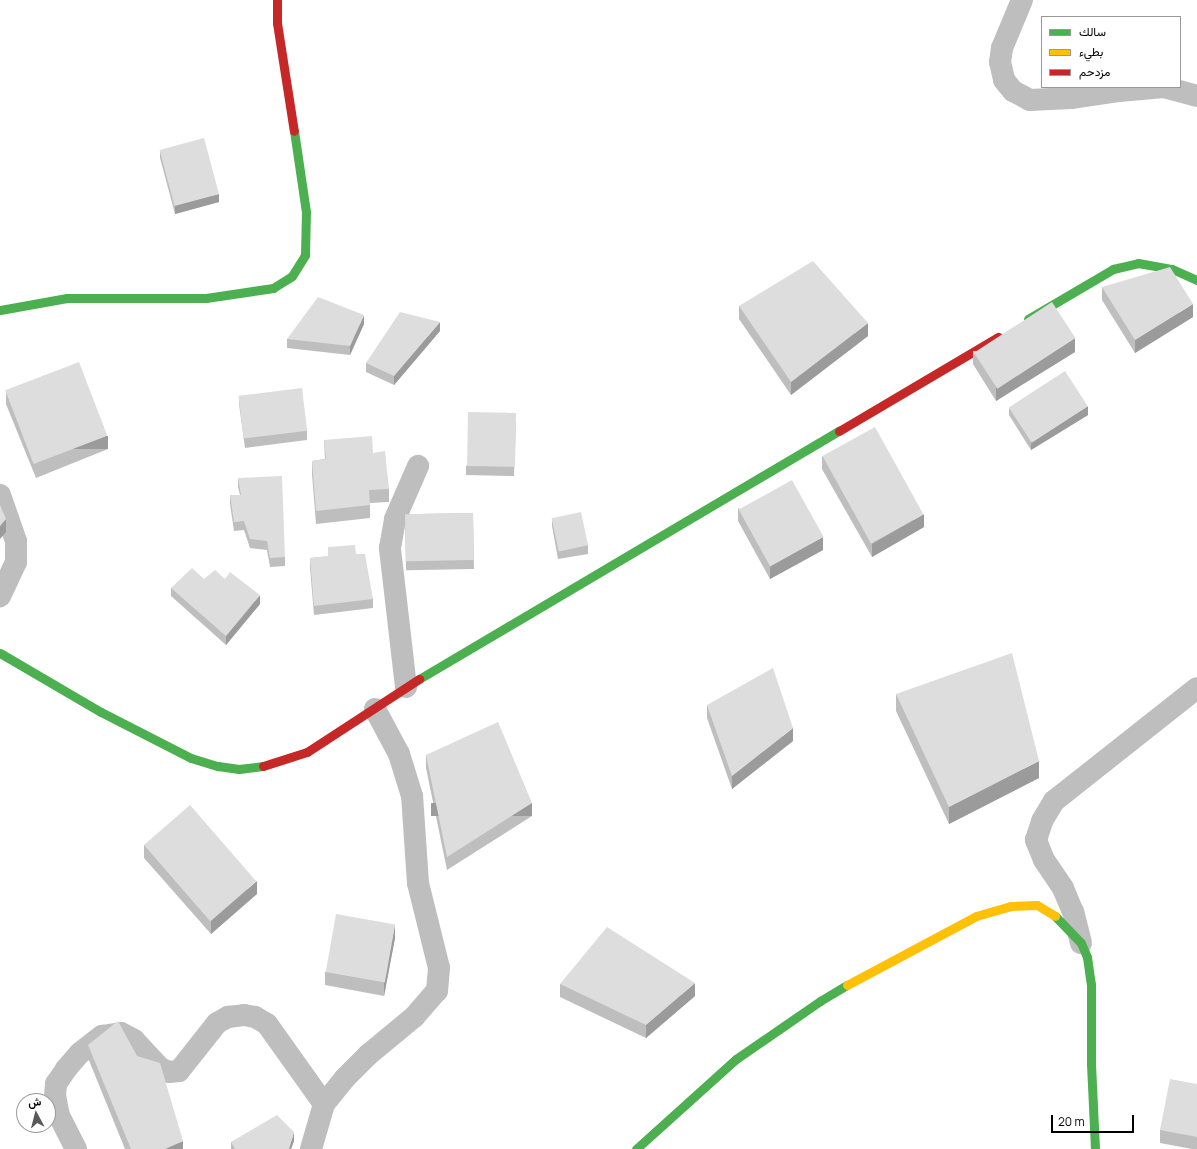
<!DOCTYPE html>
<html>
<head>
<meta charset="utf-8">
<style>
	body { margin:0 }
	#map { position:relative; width:1197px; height:1149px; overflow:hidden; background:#fff; font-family:Manrope,Vazirmatn,sans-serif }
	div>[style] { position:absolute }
	.street>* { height:22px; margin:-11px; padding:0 11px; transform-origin:11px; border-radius:11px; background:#bebebe }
	.fast>* { height:9px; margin:-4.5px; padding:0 4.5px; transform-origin:4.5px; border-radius:4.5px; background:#4caf50 }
	.slow>* { height:9px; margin:-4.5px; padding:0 4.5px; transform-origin:4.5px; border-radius:4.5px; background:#ffc107 }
	.jam>* { height:9px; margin:-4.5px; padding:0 4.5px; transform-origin:4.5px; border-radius:4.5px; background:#c62828 }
	.wall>* { inset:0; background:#bebebe; transform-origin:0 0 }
	.shaded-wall>* { inset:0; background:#9b9b9b; transform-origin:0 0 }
	.building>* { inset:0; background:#ddd; transform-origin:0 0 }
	span { translate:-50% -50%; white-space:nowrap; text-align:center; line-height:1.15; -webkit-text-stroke:4px #fff; paint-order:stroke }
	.legend { position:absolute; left:1041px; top:16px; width:140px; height:72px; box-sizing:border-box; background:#fff; border:1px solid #999; margin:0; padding:5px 7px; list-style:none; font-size:12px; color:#000 }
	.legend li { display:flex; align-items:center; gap:8px; height:20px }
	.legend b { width:20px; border:1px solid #999 }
	.north { position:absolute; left:16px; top:1093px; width:40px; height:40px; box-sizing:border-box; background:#fff; border:1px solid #999; border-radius:50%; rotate:353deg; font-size:11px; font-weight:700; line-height:16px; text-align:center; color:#000 }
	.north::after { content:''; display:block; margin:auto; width:14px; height:18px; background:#595959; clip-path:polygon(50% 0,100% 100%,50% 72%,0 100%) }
	.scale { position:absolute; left:1051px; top:1115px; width:83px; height:18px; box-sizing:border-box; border:2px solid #000; border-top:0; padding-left:5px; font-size:12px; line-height:14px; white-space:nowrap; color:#000; -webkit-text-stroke:3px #fff; paint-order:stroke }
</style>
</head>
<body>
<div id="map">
	<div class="street">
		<div style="left:1022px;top:0;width:52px;rotate:112.6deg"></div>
		<div style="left:1002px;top:48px;width:14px;rotate:98deg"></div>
		<div style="left:1000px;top:62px;width:18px;rotate:77deg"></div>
		<div style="left:1004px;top:80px;width:14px;rotate:51deg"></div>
		<div style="left:1013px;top:91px;width:19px;rotate:28deg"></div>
		<div style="left:1030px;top:100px;width:41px;rotate:-2.8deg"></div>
		<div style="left:1071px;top:98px;width:49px;rotate:-8.3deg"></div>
		<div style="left:1119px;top:91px;width:45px;rotate:-5.1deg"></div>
		<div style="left:1164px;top:87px;width:34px;rotate:15deg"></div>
		<div style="left:0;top:495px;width:49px;rotate:70.8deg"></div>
		<div style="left:16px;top:541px;width:21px;rotate:90deg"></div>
		<div style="left:16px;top:562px;width:38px;rotate:115deg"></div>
		<div style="left:406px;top:687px;width:140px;rotate:-96.6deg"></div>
		<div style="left:390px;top:548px;width:29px;rotate:-80deg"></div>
		<div style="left:395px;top:519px;width:58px;rotate:-66.5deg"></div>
		<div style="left:1081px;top:943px;width:32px;rotate:-104deg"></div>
		<div style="left:1073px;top:912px;width:26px;rotate:-113deg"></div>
		<div style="left:1063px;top:888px;width:34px;rotate:-124deg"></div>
		<div style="left:1044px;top:860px;width:22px;rotate:-112deg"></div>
		<div style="left:1036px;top:840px;width:20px;rotate:-72deg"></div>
		<div style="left:1042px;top:821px;width:23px;rotate:-59deg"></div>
		<div style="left:1054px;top:801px;width:182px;rotate:-38.3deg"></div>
		<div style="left:76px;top:1149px;width:37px;rotate:-117deg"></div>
		<div style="left:59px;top:1116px;width:20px;rotate:-101deg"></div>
		<div style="left:55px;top:1096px;width:12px;rotate:-85deg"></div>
		<div style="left:56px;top:1084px;width:18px;rotate:-56deg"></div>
		<div style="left:66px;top:1069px;width:21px;rotate:-49deg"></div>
		<div style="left:80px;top:1053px;width:28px;rotate:-38deg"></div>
		<div style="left:102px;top:1036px;width:19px;rotate:-9deg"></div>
		<div style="left:121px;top:1033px;width:15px;rotate:28deg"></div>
		<div style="left:134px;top:1040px;width:38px;rotate:47deg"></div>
		<div style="left:160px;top:1068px;width:10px;rotate:24deg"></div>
		<div style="left:169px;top:1072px;width:10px;rotate:-6deg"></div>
		<div style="left:179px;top:1071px;width:61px;rotate:-51.6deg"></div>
		<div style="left:217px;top:1023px;width:13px;rotate:-29deg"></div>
		<div style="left:228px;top:1017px;width:16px;rotate:-7deg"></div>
		<div style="left:244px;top:1015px;width:11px;rotate:10deg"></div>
		<div style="left:255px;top:1017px;width:14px;rotate:30deg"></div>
		<div style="left:267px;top:1024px;width:98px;rotate:54.5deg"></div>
		<div style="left:311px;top:1149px;width:47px;rotate:-73.9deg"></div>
		<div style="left:324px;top:1104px;width:33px;rotate:-51deg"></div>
		<div style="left:345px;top:1078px;width:33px;rotate:-45deg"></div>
		<div style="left:368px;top:1055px;width:60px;rotate:-39.6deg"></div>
		<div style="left:414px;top:1017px;width:35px;rotate:-49deg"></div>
		<div style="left:437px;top:991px;width:23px;rotate:-85deg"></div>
		<div style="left:439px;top:968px;width:88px;rotate:-103.9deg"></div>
		<div style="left:418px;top:883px;width:87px;rotate:-93.9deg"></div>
		<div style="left:412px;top:796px;width:44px;rotate:-107.2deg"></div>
		<div style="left:399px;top:754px;width:51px;rotate:-118.1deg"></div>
	</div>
	<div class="fast">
		<div style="left:0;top:310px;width:68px;rotate:-10.2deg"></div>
		<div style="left:67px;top:298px;width:139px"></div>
		<div style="left:206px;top:298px;width:68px;rotate:-8.5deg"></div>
		<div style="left:273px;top:288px;width:22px;rotate:-32deg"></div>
		<div style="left:292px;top:276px;width:25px;rotate:-58deg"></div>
		<div style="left:305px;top:255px;width:43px;rotate:-88.7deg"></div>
		<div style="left:306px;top:212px;width:82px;rotate:-98.4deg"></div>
		<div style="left:1028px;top:319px;width:99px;rotate:-30.5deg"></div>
		<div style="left:1113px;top:269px;width:26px;rotate:-13deg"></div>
		<div style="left:1138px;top:263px;width:35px;rotate:10deg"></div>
		<div style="left:1172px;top:269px;width:27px;rotate:24deg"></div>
		<div style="left:0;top:653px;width:117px;rotate:30.3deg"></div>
		<div style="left:101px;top:712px;width:101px;rotate:27.1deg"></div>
		<div style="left:191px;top:758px;width:28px;rotate:17deg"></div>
		<div style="left:218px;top:766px;width:21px;rotate:8deg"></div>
		<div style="left:239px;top:769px;width:24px;rotate:-7deg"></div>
		<div style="left:419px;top:679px;width:488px;rotate:-30.6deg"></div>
		<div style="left:1055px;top:916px;width:37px;rotate:46deg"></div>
		<div style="left:1081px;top:943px;width:15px;rotate:67deg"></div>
		<div style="left:1087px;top:957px;width:27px;rotate:82deg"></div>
		<div style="left:1091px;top:984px;width:80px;rotate:90deg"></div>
		<div style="left:1091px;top:1064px;width:85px;rotate:87.3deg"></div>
		<div style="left:636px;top:1149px;width:135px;rotate:-42deg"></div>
		<div style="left:736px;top:1059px;width:102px;rotate:-34.6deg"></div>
		<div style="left:820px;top:1001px;width:31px;rotate:-31deg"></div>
	</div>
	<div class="slow">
		<div style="left:847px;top:985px;width:146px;rotate:-28.1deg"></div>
		<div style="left:976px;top:916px;width:36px;rotate:-16deg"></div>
		<div style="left:1011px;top:906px;width:26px;rotate:-2deg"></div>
		<div style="left:1037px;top:905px;width:21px;rotate:31deg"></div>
	</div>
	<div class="jam">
		<div style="left:277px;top:0;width:23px;rotate:90deg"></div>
		<div style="left:277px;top:23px;width:109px;rotate:81.1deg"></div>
		<div style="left:839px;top:431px;width:185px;rotate:-30.6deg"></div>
		<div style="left:263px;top:766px;width:46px;rotate:-17.7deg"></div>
		<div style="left:307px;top:752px;width:134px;rotate:-33.1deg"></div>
	</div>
	<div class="wall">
		<div style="clip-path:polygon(160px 150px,219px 202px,175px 214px,160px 158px)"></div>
		<div style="clip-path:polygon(1102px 287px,1193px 317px,1135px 353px,1102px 300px)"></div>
		<div style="clip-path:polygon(739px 306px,868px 336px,791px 395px,739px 319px)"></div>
		<div style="clip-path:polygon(364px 324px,350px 355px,287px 348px,287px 339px)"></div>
		<div style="clip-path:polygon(440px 331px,394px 385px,366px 372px,366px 363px)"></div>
		<div style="clip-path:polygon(973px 351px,1075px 352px,996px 401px,973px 364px)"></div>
		<div style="clip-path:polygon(6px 391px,108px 449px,36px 478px,6px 404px)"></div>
		<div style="clip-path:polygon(239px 396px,307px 431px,307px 440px,245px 448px,239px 404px)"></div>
		<div style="clip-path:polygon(1009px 407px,1088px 415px,1031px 450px,1009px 415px)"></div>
		<div style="clip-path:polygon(516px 422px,514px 476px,466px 475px,466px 466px)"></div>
		<div style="clip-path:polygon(324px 440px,373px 453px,389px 489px,389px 502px,370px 503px,370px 518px,316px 524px,312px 474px,312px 461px,325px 459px)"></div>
		<div style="clip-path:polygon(822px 456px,924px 527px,872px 557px,822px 469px)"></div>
		<div style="clip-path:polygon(238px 478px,285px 557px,285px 566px,270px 567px,267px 550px,250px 548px,244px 530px,234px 531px,230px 504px,230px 495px,240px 495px,238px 487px)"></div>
		<div style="clip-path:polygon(738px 508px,823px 550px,770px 579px,738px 521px)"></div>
		<div style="left:473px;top:513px;width:56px;height:68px;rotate:89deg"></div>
		<div style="clip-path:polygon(552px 518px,588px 545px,588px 554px,558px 559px,552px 526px)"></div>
		<div style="clip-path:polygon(356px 554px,373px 599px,373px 608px,314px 615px,310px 567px,310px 558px)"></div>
		<div style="clip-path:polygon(204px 579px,225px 579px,260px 604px,226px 645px,171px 596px,171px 588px)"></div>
		<div style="clip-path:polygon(896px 694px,1039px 778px,949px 824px,896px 711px)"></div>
		<div style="clip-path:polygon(707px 705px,793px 741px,732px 789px,707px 718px)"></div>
		<div style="clip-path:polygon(426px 755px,532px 816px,447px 870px,426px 768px)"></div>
		<div style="clip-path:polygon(144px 845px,257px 894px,211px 934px,144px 858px)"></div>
		<div style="clip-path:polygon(395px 938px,384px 996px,325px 985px,325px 972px)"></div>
		<div style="clip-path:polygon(560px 984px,695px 996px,646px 1038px,560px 997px)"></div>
		<div style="clip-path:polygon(88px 1045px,183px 1149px,125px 1149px,88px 1058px)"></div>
		<div style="clip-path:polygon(1197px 1084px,1197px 1149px,1192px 1149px,1160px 1143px,1160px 1130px)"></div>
		<div style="clip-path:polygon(294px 1141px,291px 1149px,231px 1149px,231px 1142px)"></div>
	</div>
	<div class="shaded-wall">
		<div style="clip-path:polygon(219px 194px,219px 202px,175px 214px,175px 205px)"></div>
		<div style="clip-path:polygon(1193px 304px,1193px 317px,1135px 353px,1135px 340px)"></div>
		<div style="clip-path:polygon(364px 315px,364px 324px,350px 355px,350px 346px)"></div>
		<div style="clip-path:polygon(440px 322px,440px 331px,394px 385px,394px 376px)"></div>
		<div style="clip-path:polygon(868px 323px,868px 336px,791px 395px,791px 382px)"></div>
		<div style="clip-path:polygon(1075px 338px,1075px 352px,996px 401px,996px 388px)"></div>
		<div style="clip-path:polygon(1088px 406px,1088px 415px,1031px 450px,1031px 442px)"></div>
		<div style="left:108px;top:436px;width:13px;height:78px;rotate:90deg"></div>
		<div style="clip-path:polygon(924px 514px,924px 527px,872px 557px,872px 544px)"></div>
		<div style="clip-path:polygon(6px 519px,6px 532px,0 539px,0 526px)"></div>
		<div style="clip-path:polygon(823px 537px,823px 550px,770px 579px,770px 566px)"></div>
		<div style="clip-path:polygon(260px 595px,260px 604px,226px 645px,226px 636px)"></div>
		<div style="clip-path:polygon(793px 728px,793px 741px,732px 789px,732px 776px)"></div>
		<div style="clip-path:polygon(1039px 761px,1039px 778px,949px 824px,949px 807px)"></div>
		<div style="left:532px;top:803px;width:13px;height:101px;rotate:90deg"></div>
		<div style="clip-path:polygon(257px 881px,257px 894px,211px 934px,211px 921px)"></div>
		<div style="clip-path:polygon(395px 924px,395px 938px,384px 996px,384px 982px)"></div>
		<div style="clip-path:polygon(695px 983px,695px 996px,646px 1038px,646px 1025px)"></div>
		<div style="clip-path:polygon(294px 1132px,294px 1141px,291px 1149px,289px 1149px)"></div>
		<div style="clip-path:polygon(183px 1141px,183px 1149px,165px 1149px)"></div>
	</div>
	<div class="building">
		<div style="left:204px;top:138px;width:58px;height:46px;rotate:75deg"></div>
		<div style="clip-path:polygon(813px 261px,868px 323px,791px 382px,739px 306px)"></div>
		<div style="clip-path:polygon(1170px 267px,1193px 304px,1135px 340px,1102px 287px)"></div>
		<div style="clip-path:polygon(318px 297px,364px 315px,350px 346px,287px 339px)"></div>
		<div style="left:1052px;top:302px;width:43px;height:93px;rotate:57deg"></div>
		<div style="clip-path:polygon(400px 312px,440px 322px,394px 376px,366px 363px)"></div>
		<div style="left:79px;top:362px;width:79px;height:79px;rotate:69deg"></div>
		<div style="left:1065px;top:371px;width:42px;height:67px;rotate:57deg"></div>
		<div style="left:302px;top:388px;width:43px;height:64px;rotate:83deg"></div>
		<div style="left:468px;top:412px;width:48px;height:54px;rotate:1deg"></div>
		<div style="left:875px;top:427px;width:100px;height:60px;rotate:61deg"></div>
		<div style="clip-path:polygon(372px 436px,373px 453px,385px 451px,389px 489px,369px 490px,370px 505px,316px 511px,312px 461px,326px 459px,324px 440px)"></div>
		<div style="clip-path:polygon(282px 476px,285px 557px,270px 558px,267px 541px,250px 539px,244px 521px,234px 522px,230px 495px,241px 495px,238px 478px)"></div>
		<div style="left:792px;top:480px;width:65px;height:61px;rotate:61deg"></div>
		<div style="clip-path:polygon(0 505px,6px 519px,0 526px)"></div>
		<div style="left:581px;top:512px;width:34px;height:30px;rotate:78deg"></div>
		<div style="left:473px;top:513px;width:47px;height:68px;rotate:89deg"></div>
		<div style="clip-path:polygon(355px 545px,356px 554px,365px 554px,373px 599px,314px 606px,310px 558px,328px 556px,328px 547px)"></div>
		<div style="clip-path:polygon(192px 568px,204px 579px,215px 570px,225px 579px,230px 572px,260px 595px,226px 636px,171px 588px)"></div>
		<div style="clip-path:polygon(1012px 653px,1039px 761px,949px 807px,896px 694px)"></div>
		<div style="clip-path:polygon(773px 668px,793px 728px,732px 776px,707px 705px)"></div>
		<div style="clip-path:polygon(498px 722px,532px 803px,447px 857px,426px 755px)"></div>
		<div style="left:190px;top:805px;width:101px;height:61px;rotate:49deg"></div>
		<div style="left:336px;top:914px;width:60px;height:59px;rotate:10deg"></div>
		<div style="clip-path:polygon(607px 927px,695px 983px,646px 1025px,560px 984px)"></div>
		<div style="clip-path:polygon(118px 1021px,137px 1056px,160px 1063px,183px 1141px,165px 1149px,131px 1149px,88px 1045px)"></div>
		<div style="clip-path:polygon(1170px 1079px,1197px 1084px,1197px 1137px,1160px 1130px)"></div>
		<div style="clip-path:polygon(277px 1115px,294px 1132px,289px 1149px,235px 1149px,231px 1142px)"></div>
	</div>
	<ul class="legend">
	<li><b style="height:5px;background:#4caf50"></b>سالك</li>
	<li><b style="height:5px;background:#ffc107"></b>بطيء</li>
	<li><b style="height:5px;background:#c62828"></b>مزدحم</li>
	</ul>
	<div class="north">ش</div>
	<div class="scale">20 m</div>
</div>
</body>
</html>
